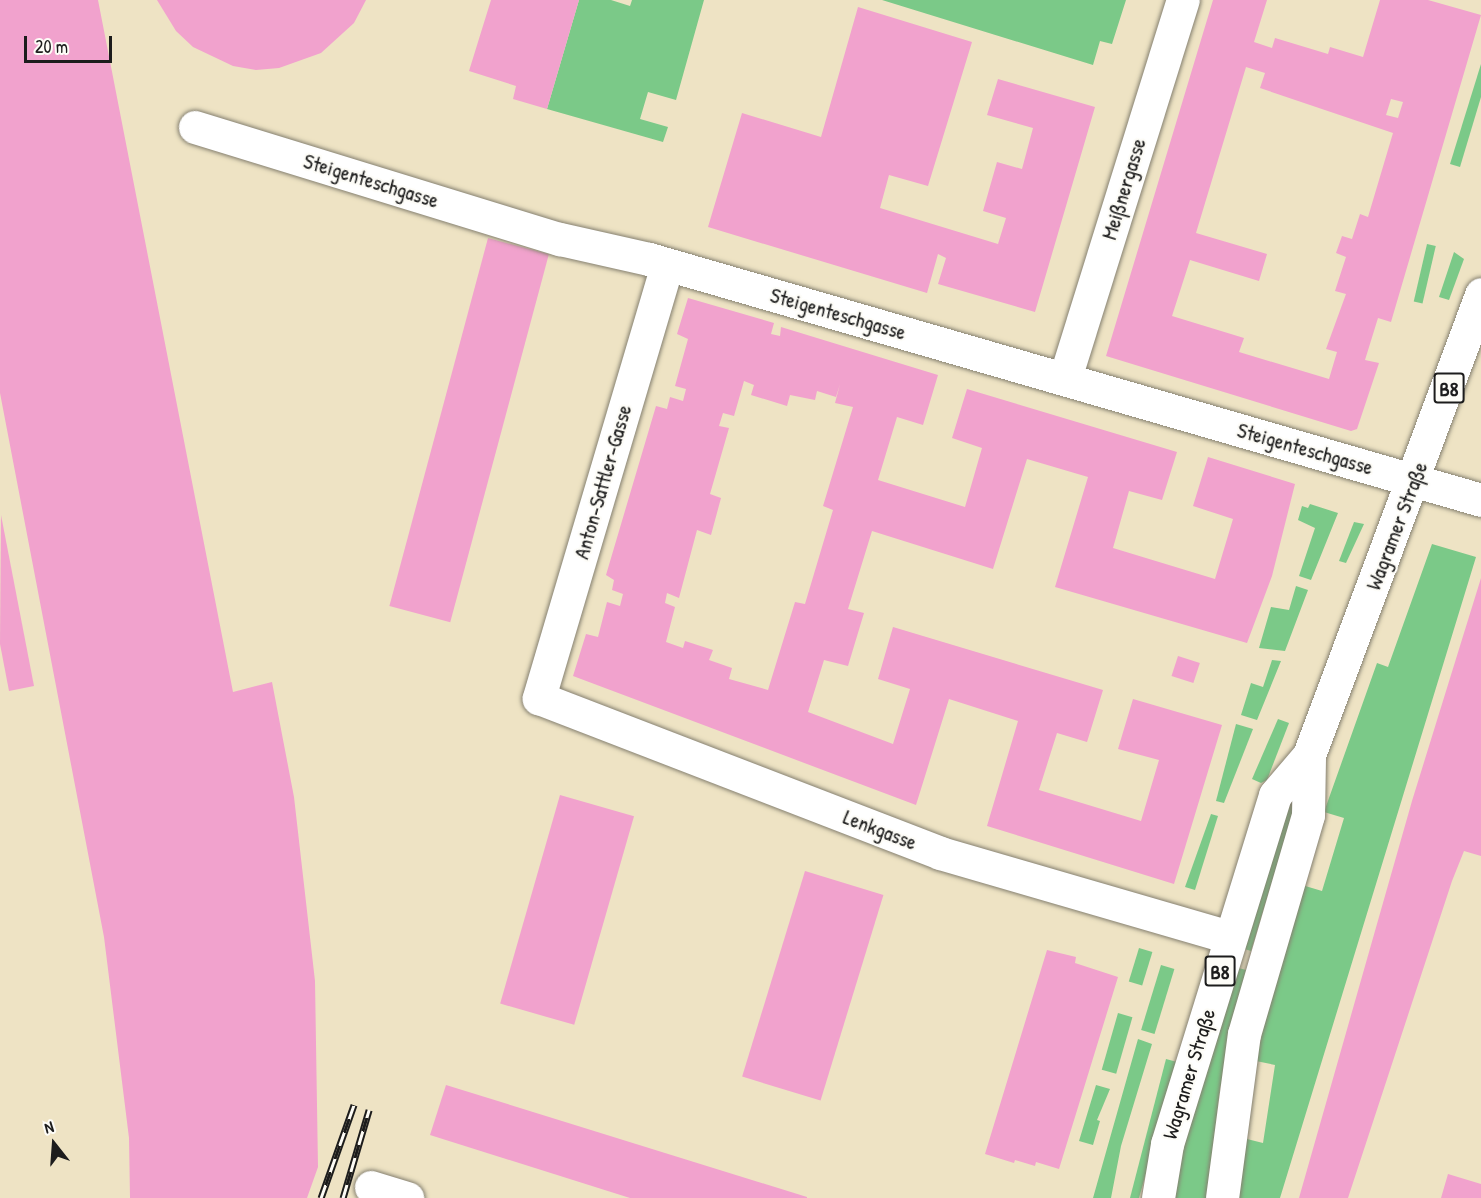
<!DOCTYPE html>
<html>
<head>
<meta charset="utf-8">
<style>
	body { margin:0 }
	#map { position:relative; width:1481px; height:1198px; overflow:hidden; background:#eee3c4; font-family:"Patrick Hand",sans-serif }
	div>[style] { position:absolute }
	.green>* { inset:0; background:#7bc988; transform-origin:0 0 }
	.building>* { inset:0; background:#f1a2cd; transform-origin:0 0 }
	.roads { filter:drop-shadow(0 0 2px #858070) drop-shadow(0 0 2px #858070) }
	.minor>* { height:33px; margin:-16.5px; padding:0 16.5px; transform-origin:16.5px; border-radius:16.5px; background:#fff }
	.major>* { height:33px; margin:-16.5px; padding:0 16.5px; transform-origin:16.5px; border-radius:16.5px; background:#fff }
	.rail>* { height:7px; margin-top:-3.5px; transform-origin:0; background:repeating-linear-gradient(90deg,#fdfcf7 0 14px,#1c1c1c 0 28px); box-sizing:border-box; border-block:2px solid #1c1c1c }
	span { translate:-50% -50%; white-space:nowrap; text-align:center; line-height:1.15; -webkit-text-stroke:4.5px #fdfcf7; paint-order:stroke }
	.shield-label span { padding:2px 4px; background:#fdfcf7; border:2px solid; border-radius:4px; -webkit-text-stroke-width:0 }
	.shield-label { font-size:20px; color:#1c1c1c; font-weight:700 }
	.street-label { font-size:21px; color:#1c1c1c }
	.north { position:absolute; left:24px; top:1114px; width:60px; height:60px; -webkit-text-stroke:4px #fdfcf7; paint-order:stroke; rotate:343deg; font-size:16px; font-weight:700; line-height:24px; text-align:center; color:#1c1c1c }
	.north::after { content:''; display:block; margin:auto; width:21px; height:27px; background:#1c1c1c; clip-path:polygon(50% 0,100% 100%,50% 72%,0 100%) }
	.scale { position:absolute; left:24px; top:36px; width:88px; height:27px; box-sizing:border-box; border:3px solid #1c1c1c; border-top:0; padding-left:8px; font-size:18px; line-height:21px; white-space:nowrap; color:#1c1c1c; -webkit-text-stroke:4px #fdfcf7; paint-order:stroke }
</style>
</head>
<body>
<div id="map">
	<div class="green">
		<div style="clip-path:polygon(579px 0,611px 0,630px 6px,632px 0,704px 0,676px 100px,648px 92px,640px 119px,668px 127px,663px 142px,547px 109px)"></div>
		<div style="clip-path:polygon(882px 0,1126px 0,1112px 44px,1100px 41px,1093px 65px)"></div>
		<div style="clip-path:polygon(1481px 64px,1481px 97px,1460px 167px,1450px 164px)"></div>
		<div style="left:1427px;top:244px;width:9px;height:59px;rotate:13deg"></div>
		<div style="clip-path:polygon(1454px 252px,1464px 259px,1449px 300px,1439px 297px)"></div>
		<div style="clip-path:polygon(1310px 504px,1338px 513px,1311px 580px,1299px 576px,1315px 528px,1298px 520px,1302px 506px,1308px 508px)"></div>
		<div style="clip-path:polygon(1354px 522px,1364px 524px,1346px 563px,1339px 561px)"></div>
		<div style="clip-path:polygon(1432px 544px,1476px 557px,1280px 1198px,1237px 1198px,1243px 1138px,1263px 1143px,1275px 1065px,1256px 1061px,1277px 967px,1302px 885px,1322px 891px,1344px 818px,1324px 812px,1377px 663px,1388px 667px)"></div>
		<div style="clip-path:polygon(1296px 586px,1308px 590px,1285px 651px,1259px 648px,1271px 607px,1289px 610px)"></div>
		<div style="clip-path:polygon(1272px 660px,1281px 661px,1257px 720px,1241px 715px,1251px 683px,1263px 687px)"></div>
		<div style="clip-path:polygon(1278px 719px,1289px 723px,1267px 780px,1261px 783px,1252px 779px)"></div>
		<div style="clip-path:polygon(1236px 724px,1253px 729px,1224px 803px,1216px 801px)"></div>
		<div style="clip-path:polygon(1297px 799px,1251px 951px,1241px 948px,1289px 800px)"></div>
		<div style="clip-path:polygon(1211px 814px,1218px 816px,1195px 890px,1185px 887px)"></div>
		<div style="left:1139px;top:948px;width:14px;height:35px;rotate:17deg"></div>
		<div style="left:1161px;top:965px;width:14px;height:68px;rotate:17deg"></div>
		<div style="clip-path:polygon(1235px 967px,1246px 970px,1220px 1089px,1207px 1198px,1175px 1198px,1178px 1167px)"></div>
		<div style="left:1118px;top:1013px;width:15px;height:59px;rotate:16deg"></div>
		<div style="clip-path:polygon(1138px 1039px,1152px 1044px,1121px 1146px,1111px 1198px,1093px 1198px)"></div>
		<div style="clip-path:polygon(1166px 1059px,1177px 1062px,1139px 1198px,1130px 1198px)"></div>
		<div style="clip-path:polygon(1096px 1085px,1110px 1089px,1097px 1120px,1100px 1121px,1093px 1145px,1079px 1141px)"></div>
	</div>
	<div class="building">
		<div style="clip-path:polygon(0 0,98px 0,233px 692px,272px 682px,294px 797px,315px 981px,318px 1167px,307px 1198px,130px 1198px,129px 1138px,104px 937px,0 393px)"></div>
		<div style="clip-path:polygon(157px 0,366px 0,354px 23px,321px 53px,279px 68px,256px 70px,233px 66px,193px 47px,176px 31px)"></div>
		<div style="clip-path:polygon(491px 0,579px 0,547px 109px,513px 99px,516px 86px,469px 71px)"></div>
		<div style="clip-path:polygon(evenodd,1213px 0,1267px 0,1254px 42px,1272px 48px,1275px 38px,1328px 54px,1330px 47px,1363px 57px,1380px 0,1428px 0,1481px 15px,1391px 322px,1378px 318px,1365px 360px,1379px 363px,1357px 429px,1351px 431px,1106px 356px,1213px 0,1246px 67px,1265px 73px,1260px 88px,1393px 133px,1368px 217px,1360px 214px,1352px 239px,1342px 236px,1336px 253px,1346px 257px,1335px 291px,1346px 294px,1326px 349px,1337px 352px,1329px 379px,1239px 352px,1244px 338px,1172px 316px,1190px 260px,1259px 281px,1267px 254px,1196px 233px,1246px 67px,1213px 0,1391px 99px,1403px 102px,1398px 118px,1386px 115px,1391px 99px)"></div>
		<div style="clip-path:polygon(858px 7px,972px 42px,928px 186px,889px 175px,880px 208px,998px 244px,1006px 218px,983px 211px,997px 162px,1022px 169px,1033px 128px,987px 115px,998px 79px,1095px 107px,1035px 312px,938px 284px,946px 258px,938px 254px,927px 293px,708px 227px,742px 113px,821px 137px)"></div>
		<div style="left:488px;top:238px;width:63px;height:381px;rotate:15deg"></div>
		<div style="clip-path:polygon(evenodd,688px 298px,774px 323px,771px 334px,780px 336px,781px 327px,938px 375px,923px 425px,897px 417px,878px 480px,965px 507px,982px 448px,952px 438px,967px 389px,1177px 452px,1162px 500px,1129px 491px,1113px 548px,1215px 579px,1233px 519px,1193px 506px,1208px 457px,1295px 484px,1272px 576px,1247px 643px,1055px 587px,1088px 477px,1027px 459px,993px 569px,872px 531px,848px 609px,864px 613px,848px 666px,824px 660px,808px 712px,893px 744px,910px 689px,878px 679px,893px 627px,1103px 690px,1087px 742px,1057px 733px,1039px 790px,1141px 821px,1159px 760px,1118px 749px,1133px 699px,1222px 725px,1174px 884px,987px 826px,1018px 721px,949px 699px,916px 805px,573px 676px,586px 634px,598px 637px,607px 602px,620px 606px,623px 594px,612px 590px,614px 580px,606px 575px,656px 406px,667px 409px,670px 397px,683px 401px,686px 389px,675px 386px,688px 339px,677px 334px,688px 298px,744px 381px,754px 385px,751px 395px,787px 406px,790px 395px,815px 400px,817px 391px,836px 397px,840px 384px,835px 403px,853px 407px,823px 506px,833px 510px,805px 604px,795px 602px,768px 690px,729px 679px,732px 668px,709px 660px,713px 650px,685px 641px,683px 648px,666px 642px,675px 607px,665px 603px,667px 593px,679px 598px,697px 530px,711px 535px,721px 498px,710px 494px,729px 428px,719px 426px,723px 413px,734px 416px,744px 381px)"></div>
		<div style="clip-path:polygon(1px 515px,34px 686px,9px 691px,0 644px)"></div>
		<div style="clip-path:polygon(1481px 578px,1481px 856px,1464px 851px,1452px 881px,1348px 1198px,1299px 1198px,1412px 801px)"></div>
		<div style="left:1178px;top:656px;width:23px;height:21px;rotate:18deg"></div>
		<div style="left:560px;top:795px;width:77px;height:217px;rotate:16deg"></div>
		<div style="left:805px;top:871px;width:82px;height:215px;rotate:17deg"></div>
		<div style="clip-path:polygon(1047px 950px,1076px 957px,1075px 963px,1118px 977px,1059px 1169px,1036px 1162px,1035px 1166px,1015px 1160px,1014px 1163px,985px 1154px)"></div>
		<div style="clip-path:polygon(446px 1085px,807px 1197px,807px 1198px,630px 1198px,430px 1135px)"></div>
		<div style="clip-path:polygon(1448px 1174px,1481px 1184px,1481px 1198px,1441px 1198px)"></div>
	</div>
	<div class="roads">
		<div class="minor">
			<div style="left:195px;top:127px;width:382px;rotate:17.1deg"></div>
			<div style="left:560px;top:239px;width:91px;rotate:12.7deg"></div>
			<div style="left:649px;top:259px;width:866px;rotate:16.15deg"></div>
			<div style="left:667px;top:265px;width:452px;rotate:106.5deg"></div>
			<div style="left:539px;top:698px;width:430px;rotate:21.1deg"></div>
			<div style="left:940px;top:853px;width:302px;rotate:16.2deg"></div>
			<div style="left:1065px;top:378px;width:396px;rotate:-72.7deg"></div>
			<div style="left:371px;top:1187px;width:38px;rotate:17deg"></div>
		</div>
		<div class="major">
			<div style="left:1158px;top:1198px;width:55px;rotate:-80.5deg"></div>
			<div style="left:1167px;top:1144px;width:365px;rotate:-72.8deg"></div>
			<div style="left:1275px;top:795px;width:52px;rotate:-49.6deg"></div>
			<div style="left:1222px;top:1198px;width:165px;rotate:-82.4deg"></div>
			<div style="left:1244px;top:1034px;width:228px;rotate:-73.7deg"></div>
			<div style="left:1308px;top:815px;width:60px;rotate:-89deg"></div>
			<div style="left:1309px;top:755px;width:492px;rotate:-69.5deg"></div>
		</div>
	</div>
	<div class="rail">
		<div style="left:321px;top:1198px;width:99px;rotate:-70.5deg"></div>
		<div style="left:343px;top:1198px;width:92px;rotate:-73.5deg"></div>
	</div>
	<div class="shield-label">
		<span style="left:1449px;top:388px">B8</span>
		<span style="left:1220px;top:971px">B8</span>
	</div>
	<div class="street-label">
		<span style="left:371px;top:181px;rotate:17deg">Steigenteschgasse</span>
		<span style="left:1124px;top:189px;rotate:-73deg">Meißnergasse</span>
		<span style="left:838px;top:314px;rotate:16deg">Steigenteschgasse</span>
		<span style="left:1305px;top:449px;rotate:16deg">Steigenteschgasse</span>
		<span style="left:603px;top:482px;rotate:-74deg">Anton-Sattler-Gasse</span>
		<span style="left:1397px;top:526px;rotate:-69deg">Wagramer Straße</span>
		<span style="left:880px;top:830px;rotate:21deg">Lenkgasse</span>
		<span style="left:1189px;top:1074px;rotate:-73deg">Wagramer Straße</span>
	</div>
	<div class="north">N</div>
	<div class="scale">20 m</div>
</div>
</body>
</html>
